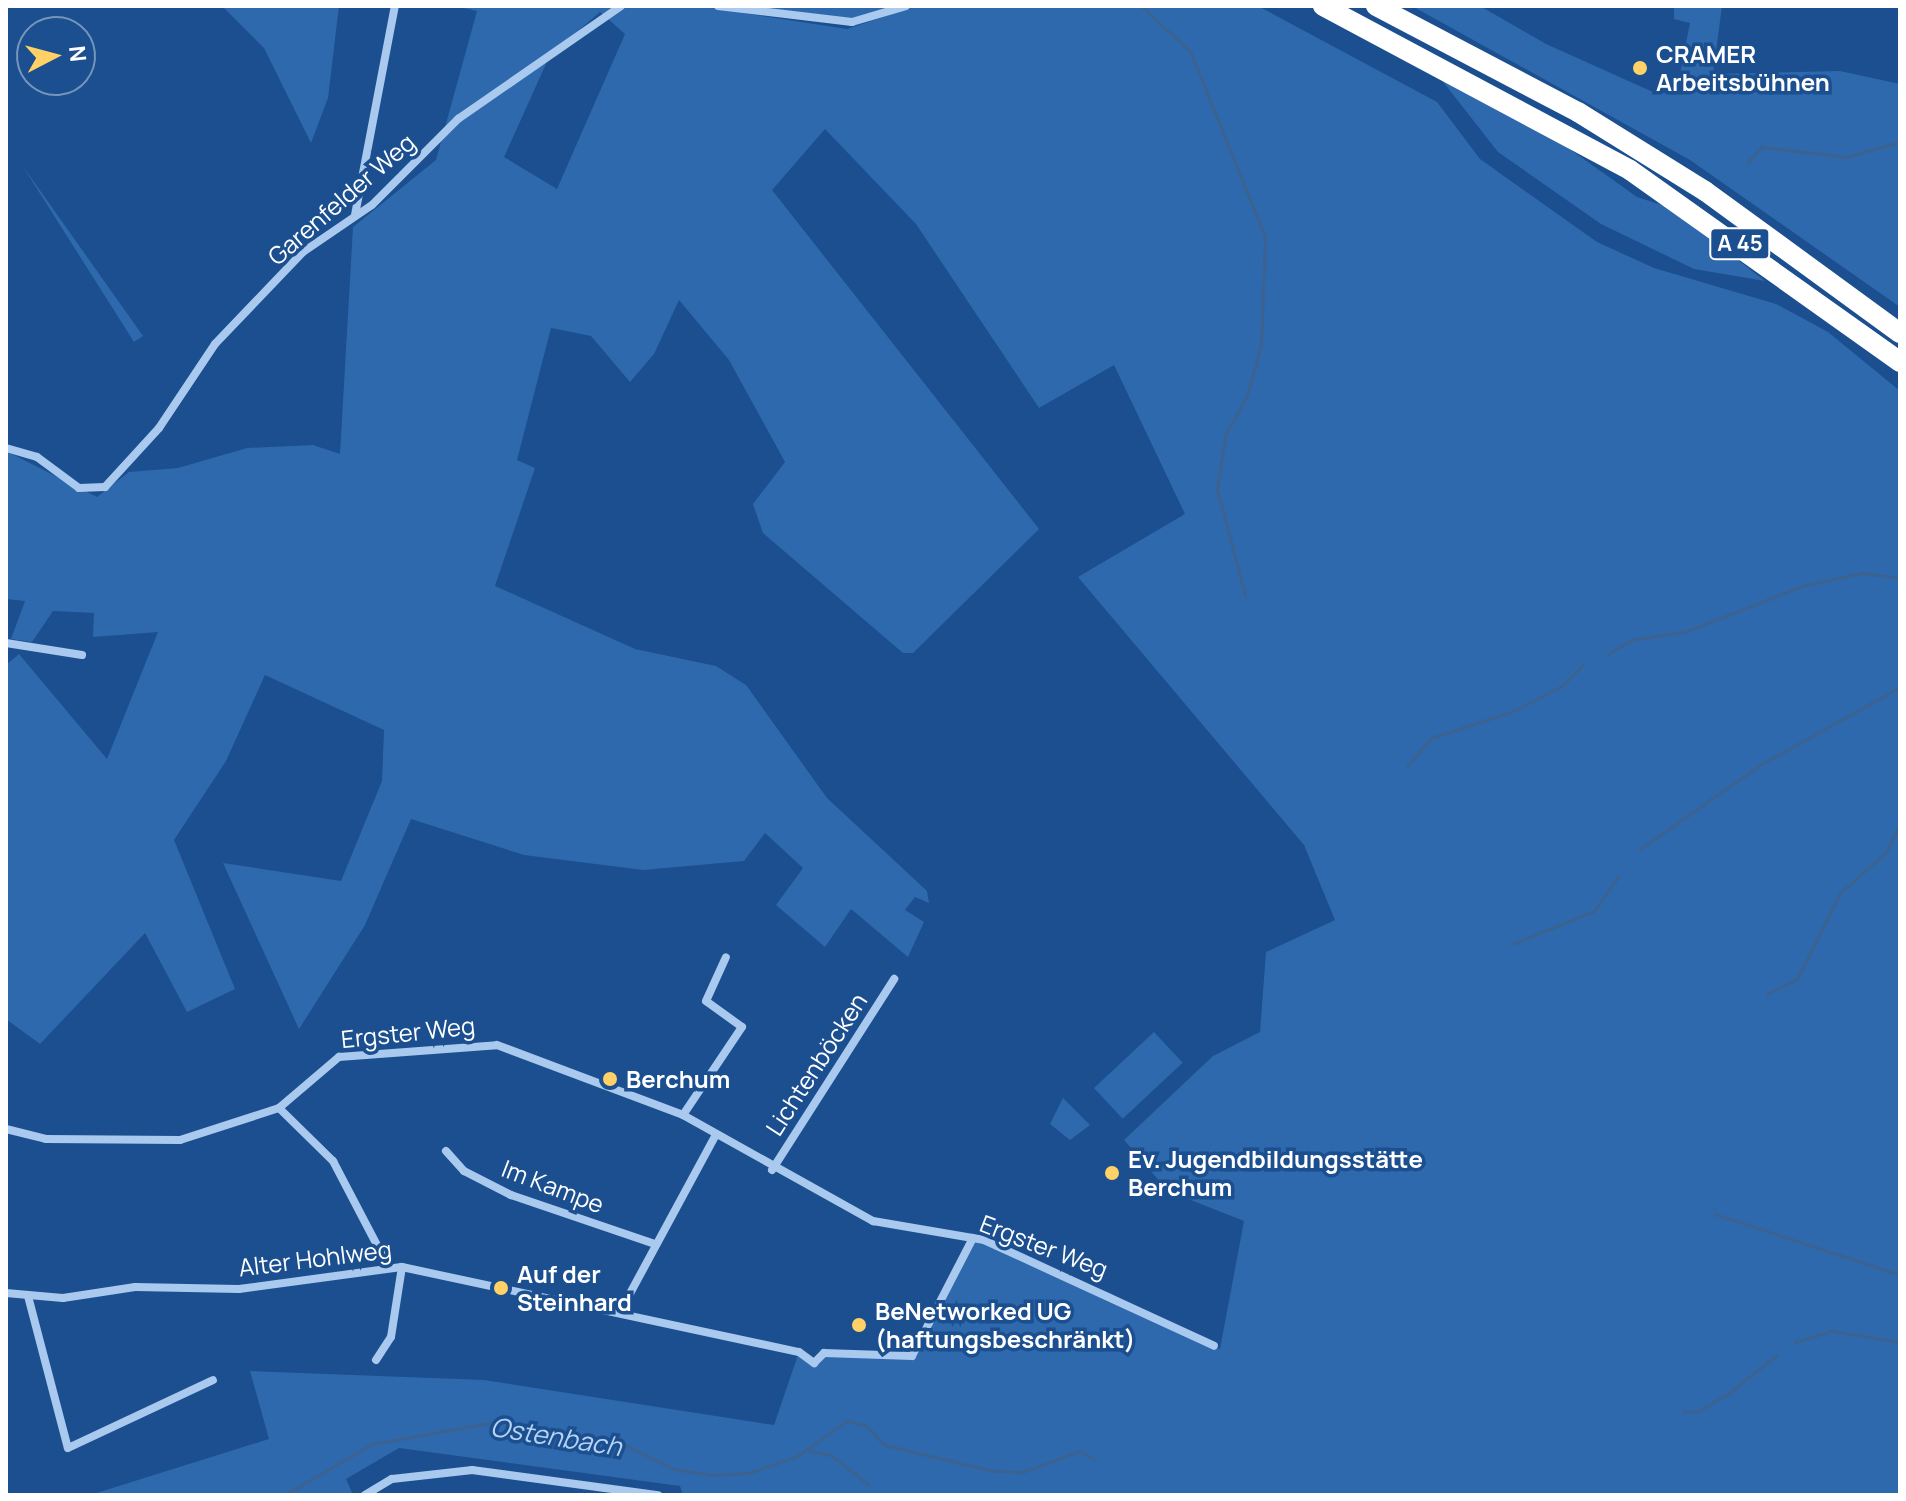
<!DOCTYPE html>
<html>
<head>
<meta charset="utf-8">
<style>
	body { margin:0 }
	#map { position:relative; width:1906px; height:1501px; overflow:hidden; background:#1b4f8f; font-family:Manrope,sans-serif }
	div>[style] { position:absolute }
	.green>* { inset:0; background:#2e69ad; transform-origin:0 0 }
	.stream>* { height:3px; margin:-1.5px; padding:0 1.5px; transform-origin:1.5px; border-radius:1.5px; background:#3c6290 }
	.street>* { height:8px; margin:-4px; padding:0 4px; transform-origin:4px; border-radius:4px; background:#a9c9ee }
	.highway>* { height:20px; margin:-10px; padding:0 10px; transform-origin:10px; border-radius:10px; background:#fff }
	.dots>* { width:22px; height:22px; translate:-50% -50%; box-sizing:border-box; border:4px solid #1b4f8f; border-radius:50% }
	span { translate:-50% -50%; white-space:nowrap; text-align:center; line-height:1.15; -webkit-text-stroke:7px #1b4f8f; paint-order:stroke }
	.shield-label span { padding:2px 6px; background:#1b4f8f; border:2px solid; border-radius:6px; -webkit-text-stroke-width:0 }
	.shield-label { font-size:22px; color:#fff; font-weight:700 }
	.poi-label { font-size:24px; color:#fff; font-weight:700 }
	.left { translate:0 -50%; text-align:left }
	.street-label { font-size:24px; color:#fff }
	.water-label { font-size:26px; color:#b5d3f5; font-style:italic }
	.frame { position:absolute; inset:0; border:8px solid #fff; pointer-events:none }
	.north { position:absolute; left:16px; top:16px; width:80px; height:80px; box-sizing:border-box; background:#1b4f8f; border:2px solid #7695bc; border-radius:50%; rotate:84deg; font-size:22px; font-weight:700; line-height:32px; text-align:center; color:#fff }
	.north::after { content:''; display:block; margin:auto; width:28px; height:36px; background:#ffd166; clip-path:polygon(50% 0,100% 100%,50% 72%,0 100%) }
</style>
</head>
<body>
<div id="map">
	<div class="green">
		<div style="clip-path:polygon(222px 6px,339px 6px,328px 98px,311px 143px,264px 48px)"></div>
		<div style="clip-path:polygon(evenodd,455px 6px,698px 6px,847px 29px,916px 6px,1258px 6px,1437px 102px,1480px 159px,1597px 242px,1654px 268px,1776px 304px,1828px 332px,1900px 391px,1900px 1495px,683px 1495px,680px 1486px,399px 1448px,346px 1479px,353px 1495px,90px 1495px,269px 1439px,250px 1371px,484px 1380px,774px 1425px,799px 1352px,814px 1363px,824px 1353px,912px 1356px,973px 1238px,1110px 1293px,1220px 1349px,1244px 1221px,1168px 1191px,1124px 1140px,1213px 1056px,1260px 1032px,1266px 952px,1335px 920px,1304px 845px,1078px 577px,1185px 514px,1114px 365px,1039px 408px,916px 224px,825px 129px,772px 190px,1039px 529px,913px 653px,903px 653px,763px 533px,753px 504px,785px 462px,729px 360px,679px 300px,654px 354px,630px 382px,591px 336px,551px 328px,517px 460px,535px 468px,495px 586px,635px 649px,716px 666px,746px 685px,827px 798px,927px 891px,929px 903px,915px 897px,905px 910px,924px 922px,908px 957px,851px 909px,825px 947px,776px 905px,803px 868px,765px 833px,744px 861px,643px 870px,524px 855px,411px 819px,365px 925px,299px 1029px,223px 863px,341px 881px,382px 781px,384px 730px,265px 675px,226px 761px,174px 840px,235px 989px,187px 1012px,145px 933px,40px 1044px,6px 1019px,6px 665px,19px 654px,107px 759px,158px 632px,93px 637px,94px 613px,53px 611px,32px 642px,11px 639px,25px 601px,6px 599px,6px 451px,97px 497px,129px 472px,178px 468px,247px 448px,313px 445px,340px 454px,353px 227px,436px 160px,477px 11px,455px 6px,600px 12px,625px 34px,557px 189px,504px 157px,550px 55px,600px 12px)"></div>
		<div style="clip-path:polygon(747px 6px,894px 6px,851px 19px)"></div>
		<div style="clip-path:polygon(1412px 6px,1480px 6px,1546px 44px,1653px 92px,1676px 94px,1690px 23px,1674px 19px,1674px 6px,1722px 6px,1713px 74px,1840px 71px,1900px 84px,1900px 307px,1690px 160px)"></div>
		<div style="clip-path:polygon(1437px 74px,1561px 143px,1637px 197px,1671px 208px,1765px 281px,1694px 269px,1601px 224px,1498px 152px)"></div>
		<div style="clip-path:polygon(22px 165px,143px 336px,134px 342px)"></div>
		<div style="left:1154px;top:1032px;width:42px;height:82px;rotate:47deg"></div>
		<div style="clip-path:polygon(1063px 1098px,1090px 1125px,1070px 1140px,1050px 1124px)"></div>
	</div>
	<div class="stream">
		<div style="left:1141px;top:6px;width:67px;rotate:42.6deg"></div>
		<div style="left:1190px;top:51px;width:201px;rotate:68deg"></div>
		<div style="left:1265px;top:237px;width:107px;rotate:92.1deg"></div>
		<div style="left:1261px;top:344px;width:54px;rotate:105.1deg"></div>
		<div style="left:1247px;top:396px;width:45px;rotate:119.4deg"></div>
		<div style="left:1225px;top:435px;width:55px;rotate:98.4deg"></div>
		<div style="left:1217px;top:489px;width:110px;rotate:75.2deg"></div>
		<div style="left:1748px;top:162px;width:21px;rotate:-47deg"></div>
		<div style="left:1762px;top:147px;width:85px;rotate:6.8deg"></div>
		<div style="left:1846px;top:157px;width:56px;rotate:-15.5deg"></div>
		<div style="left:1608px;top:654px;width:27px;rotate:-31deg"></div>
		<div style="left:1631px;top:640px;width:57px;rotate:-9.1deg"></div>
		<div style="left:1687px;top:631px;width:127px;rotate:-21.3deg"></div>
		<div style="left:1805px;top:585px;width:58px;rotate:-11.9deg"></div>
		<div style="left:1862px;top:573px;width:38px;rotate:7deg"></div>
		<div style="left:1407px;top:766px;width:37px;rotate:-49deg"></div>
		<div style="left:1431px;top:738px;width:84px;rotate:-18deg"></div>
		<div style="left:1511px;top:712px;width:57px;rotate:-27deg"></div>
		<div style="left:1562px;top:686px;width:30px;rotate:-45deg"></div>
		<div style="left:1640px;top:849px;width:146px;rotate:-35deg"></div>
		<div style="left:1760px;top:765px;width:160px;rotate:-29.1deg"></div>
		<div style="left:1513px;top:944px;width:87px;rotate:-22.2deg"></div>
		<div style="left:1594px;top:911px;width:42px;rotate:-54.8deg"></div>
		<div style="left:1767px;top:994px;width:34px;rotate:-27deg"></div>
		<div style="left:1797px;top:979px;width:96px;rotate:-63.4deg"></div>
		<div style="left:1840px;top:893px;width:62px;rotate:-41.7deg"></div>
		<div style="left:1886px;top:852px;width:30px;rotate:-63deg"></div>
		<div style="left:1715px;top:1214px;width:195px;rotate:18.2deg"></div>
		<div style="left:1795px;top:1342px;width:39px;rotate:-17deg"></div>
		<div style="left:1832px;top:1331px;width:69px;rotate:9.2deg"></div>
		<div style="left:1683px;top:1411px;width:14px;rotate:4deg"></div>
		<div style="left:1697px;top:1412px;width:37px;rotate:-31deg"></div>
		<div style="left:1729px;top:1393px;width:61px;rotate:-38.4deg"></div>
		<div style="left:809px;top:1451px;width:22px;rotate:10deg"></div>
		<div style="left:831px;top:1455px;width:48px;rotate:38.3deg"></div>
		<div style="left:284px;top:1495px;width:102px;rotate:-30.1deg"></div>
		<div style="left:372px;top:1444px;width:125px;rotate:-10.1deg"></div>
		<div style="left:495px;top:1422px;width:134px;rotate:10.3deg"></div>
		<div style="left:627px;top:1446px;width:52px;rotate:26.1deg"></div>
		<div style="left:674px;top:1469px;width:38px;rotate:9deg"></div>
		<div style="left:712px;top:1475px;width:37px;rotate:-3deg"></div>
		<div style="left:749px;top:1473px;width:49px;rotate:-19.2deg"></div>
		<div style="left:795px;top:1457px;width:63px;rotate:-34.7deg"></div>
		<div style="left:847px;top:1421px;width:19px;rotate:12deg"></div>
		<div style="left:866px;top:1425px;width:27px;rotate:48deg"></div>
		<div style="left:884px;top:1445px;width:113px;rotate:13.3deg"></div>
		<div style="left:994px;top:1471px;width:29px;rotate:2deg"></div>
		<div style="left:1023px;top:1472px;width:60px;rotate:-20.6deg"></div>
		<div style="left:1079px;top:1451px;width:18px;rotate:29deg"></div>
	</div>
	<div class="street">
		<div style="left:718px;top:6px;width:135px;rotate:6.8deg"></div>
		<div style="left:852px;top:22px;width:56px;rotate:-16.5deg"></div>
		<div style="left:355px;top:215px;width:213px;rotate:-79.2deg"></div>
		<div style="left:6px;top:448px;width:32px;rotate:16deg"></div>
		<div style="left:37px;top:457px;width:52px;rotate:36.4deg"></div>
		<div style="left:79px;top:488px;width:26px;rotate:-2deg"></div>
		<div style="left:105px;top:487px;width:80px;rotate:-47.5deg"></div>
		<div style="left:159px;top:428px;width:101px;rotate:-56.3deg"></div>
		<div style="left:215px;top:344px;width:127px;rotate:-46.3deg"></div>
		<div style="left:303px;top:252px;width:83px;rotate:-34.3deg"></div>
		<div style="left:372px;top:205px;width:122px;rotate:-45deg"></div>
		<div style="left:458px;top:119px;width:198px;rotate:-34.7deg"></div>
		<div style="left:6px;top:643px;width:77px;rotate:9deg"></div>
		<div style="left:279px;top:1108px;width:76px;rotate:44.5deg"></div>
		<div style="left:333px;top:1161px;width:119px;rotate:62.4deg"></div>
		<div style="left:683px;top:1115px;width:106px;rotate:-56.2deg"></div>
		<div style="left:742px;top:1027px;width:44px;rotate:-144.2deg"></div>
		<div style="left:706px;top:1001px;width:48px;rotate:-65.6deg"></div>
		<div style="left:6px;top:1129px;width:41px;rotate:14deg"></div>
		<div style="left:46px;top:1139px;width:134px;rotate:0.4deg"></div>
		<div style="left:180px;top:1140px;width:104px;rotate:-17.9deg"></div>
		<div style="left:279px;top:1108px;width:79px;rotate:-40.4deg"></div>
		<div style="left:339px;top:1057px;width:158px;rotate:-4.3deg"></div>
		<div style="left:497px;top:1045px;width:199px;rotate:20.6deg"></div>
		<div style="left:683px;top:1115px;width:218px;rotate:29.2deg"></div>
		<div style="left:873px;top:1221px;width:113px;rotate:9.7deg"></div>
		<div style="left:984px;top:1240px;width:253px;rotate:24.7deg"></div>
		<div style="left:446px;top:1151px;width:27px;rotate:48deg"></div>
		<div style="left:464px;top:1171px;width:53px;rotate:27.1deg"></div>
		<div style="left:511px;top:1195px;width:152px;rotate:18.8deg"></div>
		<div style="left:772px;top:1170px;width:227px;rotate:-57.4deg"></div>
		<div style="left:6px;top:1293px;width:57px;rotate:5deg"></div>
		<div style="left:63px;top:1298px;width:73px;rotate:-8.7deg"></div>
		<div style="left:135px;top:1287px;width:104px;rotate:1.1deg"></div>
		<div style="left:239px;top:1289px;width:164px;rotate:-7.7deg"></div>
		<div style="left:402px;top:1267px;width:406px;rotate:12.1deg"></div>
		<div style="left:799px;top:1352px;width:19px;rotate:36deg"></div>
		<div style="left:814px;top:1363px;width:14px;rotate:-45deg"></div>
		<div style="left:824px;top:1353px;width:88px;rotate:2deg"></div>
		<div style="left:912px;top:1356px;width:133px;rotate:-62.7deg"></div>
		<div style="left:28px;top:1296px;width:157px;rotate:75.3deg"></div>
		<div style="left:68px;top:1448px;width:160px;rotate:-25.1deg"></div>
		<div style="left:620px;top:1312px;width:200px;rotate:-61.6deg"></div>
		<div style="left:376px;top:1360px;width:27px;rotate:-57deg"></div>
		<div style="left:391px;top:1337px;width:71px;rotate:-81.1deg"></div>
		<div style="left:365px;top:1495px;width:31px;rotate:-31deg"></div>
		<div style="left:392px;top:1479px;width:81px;rotate:-6.4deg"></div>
		<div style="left:472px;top:1470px;width:188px;rotate:7.7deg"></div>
	</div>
	<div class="highway">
		<div style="left:1323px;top:6px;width:348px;rotate:28.1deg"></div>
		<div style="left:1630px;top:170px;width:331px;rotate:35.4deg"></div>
		<div style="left:1376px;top:6px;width:228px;rotate:27.7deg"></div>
		<div style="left:1578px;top:112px;width:150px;rotate:31.9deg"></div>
		<div style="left:1705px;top:191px;width:241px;rotate:36.1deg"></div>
	</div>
	<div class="dots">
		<div style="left:1640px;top:68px;background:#ffd166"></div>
		<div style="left:610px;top:1079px;background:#ffd166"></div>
		<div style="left:1112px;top:1173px;background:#ffd166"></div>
		<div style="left:501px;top:1288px;background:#ffd166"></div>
		<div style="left:859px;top:1325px;background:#ffd166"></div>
	</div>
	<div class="shield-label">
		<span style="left:1740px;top:244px">A 45</span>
	</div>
	<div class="poi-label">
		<span class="left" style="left:1656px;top:68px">CRAMER<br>Arbeitsbühnen</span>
		<span class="left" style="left:626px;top:1079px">Berchum</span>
		<span class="left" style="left:1128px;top:1173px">Ev. Jugendbildungsstätte<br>Berchum</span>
		<span class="left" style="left:517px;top:1288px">Auf der<br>Steinhard</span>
		<span class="left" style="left:875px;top:1325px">BeNetworked UG<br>(haftungsbeschränkt)</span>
	</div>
	<div class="street-label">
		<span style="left:341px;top:199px;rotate:-41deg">Garenfelder Weg</span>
		<span style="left:408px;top:1032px;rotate:-6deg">Ergster Weg</span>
		<span style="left:816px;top:1064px;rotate:-57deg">Lichtenböcken</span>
		<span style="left:553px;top:1186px;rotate:21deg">Im Kampe</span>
		<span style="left:1044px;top:1246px;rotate:21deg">Ergster Weg</span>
		<span style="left:315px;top:1258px;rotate:-7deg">Alter Hohlweg</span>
	</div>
	<div class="water-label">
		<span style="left:556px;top:1437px;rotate:9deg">Ostenbach</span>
	</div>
	<div class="frame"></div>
	<div class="north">N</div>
</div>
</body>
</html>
